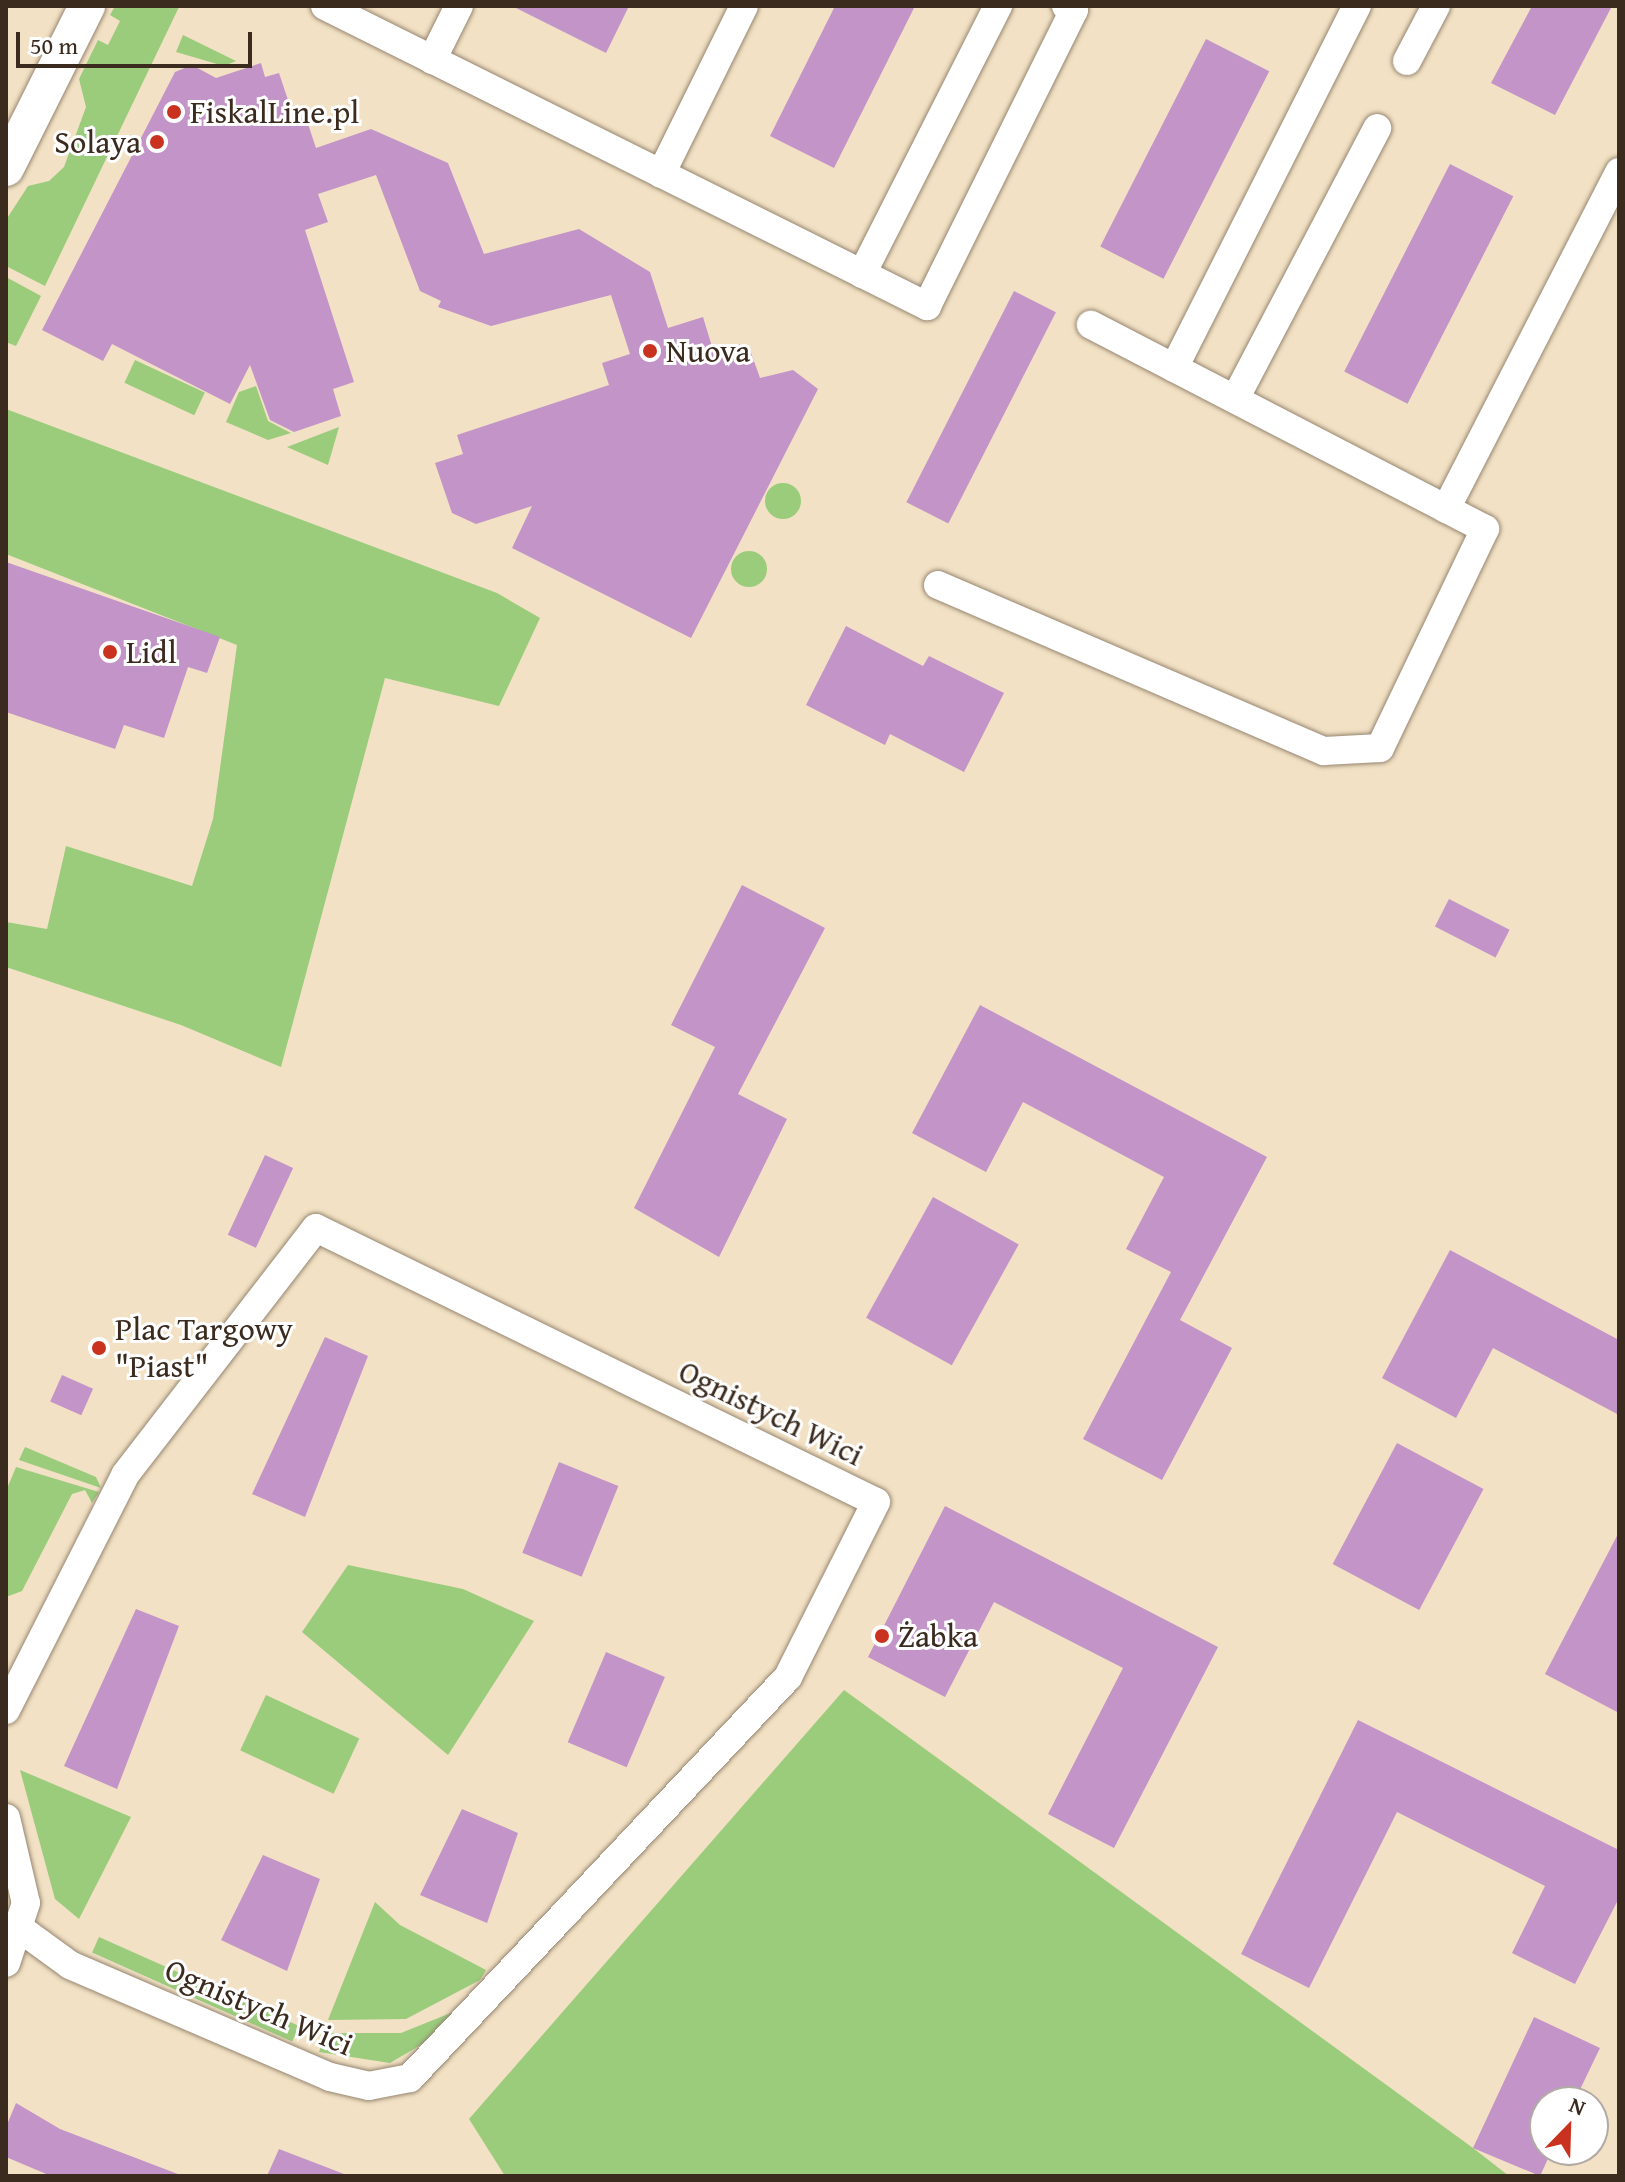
<!DOCTYPE html>
<html>
<head>
<meta charset="utf-8">
<style>
	body { margin:0 }
	#map { position:relative; width:1625px; height:2182px; overflow:hidden; background:#f2e1c4; font-family:"Gentium Book Plus",serif }
	div>[style] { position:absolute }
	.green>* { inset:0; background:#9acc7c; transform-origin:0 0 }
	.round { border-radius:50% }
	.building>* { inset:0; background:#c394c8; transform-origin:0 0 }
	.roads { filter:drop-shadow(0 0 2px #968671) drop-shadow(0 0 2px #968671) }
	.minor>* { height:28px; margin:-14px; padding:0 14px; transform-origin:14px; border-radius:14px; background:#fff }
	.tertiary>* { height:36px; margin:-18px; padding:0 18px; transform-origin:18px; border-radius:18px; background:#fff }
	.dots>* { width:22px; height:22px; translate:-50% -50%; box-sizing:border-box; border:4px solid #fff; border-radius:50% }
	span { translate:-50% -50%; white-space:nowrap; text-align:center; line-height:1.15; -webkit-text-stroke:6px #fff; paint-order:stroke }
	.poi-label { font-size:32px; color:#3b2a1e }
	.left { translate:0 -50%; text-align:left }
	.right { translate:-100% -50%; text-align:right }
	.street-label { font-size:32px; color:#3b2a1e }
	.frame { position:absolute; inset:0; border:8px solid #3b2a1e; pointer-events:none }
	.north { position:absolute; left:1529px; top:2086px; width:80px; height:80px; box-sizing:border-box; background:#fff; border:2px solid #b1aaa5; border-radius:50%; rotate:23deg; font-size:22px; font-weight:700; line-height:32px; text-align:center; color:#3b2a1e }
	.north::after { content:''; display:block; margin:auto; width:28px; height:36px; background:#c8321e; clip-path:polygon(50% 0,100% 100%,50% 72%,0 100%) }
	.scale { position:absolute; left:16px; top:32px; width:236px; height:36px; box-sizing:border-box; border:4px solid #3b2a1e; border-top:0; padding-left:10px; font-size:24px; line-height:28px; white-space:nowrap; color:#3b2a1e; -webkit-text-stroke:6px #fff; paint-order:stroke }
</style>
</head>
<body>
<div id="map">
	<div class="green">
		<div style="clip-path:polygon(115px 6px,179px 7px,45px 286px,6px 266px,6px 220px,28px 186px,49px 181px,64px 167px,86px 107px,79px 79px,98px 40px,108px 45px,120px 21px,110px 15px)"></div>
		<div style="clip-path:polygon(183px 35px,236px 61px,224px 66px,176px 52px)"></div>
		<div style="clip-path:polygon(6px 277px,41px 296px,16px 346px,6px 342px)"></div>
		<div style="left:135px;top:360px;width:77px;height:25px;rotate:25deg"></div>
		<div style="clip-path:polygon(256px 386px,268px 421px,291px 433px,268px 440px,226px 422px,239px 392px)"></div>
		<div style="clip-path:polygon(6px 409px,497px 593px,540px 618px,499px 706px,385px 678px,281px 1067px,181px 1025px,6px 967px,6px 922px,47px 929px,66px 846px,192px 886px,213px 819px,237px 645px,6px 554px)"></div>
		<div style="clip-path:polygon(339px 427px,328px 465px,287px 447px)"></div>
		<div class="round" style="left:765px;top:483px;width:36px;height:36px"></div>
		<div class="round" style="left:731px;top:551px;width:36px;height:36px"></div>
		<div style="clip-path:polygon(25px 1447px,96px 1477px,101px 1488px,19px 1460px)"></div>
		<div style="clip-path:polygon(16px 1467px,99px 1492px,92px 1503px,85px 1490px,72px 1494px,22px 1591px,6px 1597px,6px 1491px)"></div>
		<div style="clip-path:polygon(348px 1565px,463px 1589px,534px 1621px,448px 1755px,302px 1632px)"></div>
		<div style="clip-path:polygon(844px 1690px,1473px 2148px,1509px 2176px,505px 2176px,469px 2119px)"></div>
		<div style="left:266px;top:1695px;width:103px;height:61px;rotate:25deg"></div>
		<div style="clip-path:polygon(20px 1770px,131px 1817px,79px 1919px,55px 1899px)"></div>
		<div style="clip-path:polygon(375px 1902px,400px 1925px,486px 1970px,480px 1980px,406px 2019px,328px 2020px)"></div>
		<div style="left:99px;top:1937px;width:219px;height:17px;rotate:24deg"></div>
		<div style="clip-path:polygon(463px 2008px,436px 2036px,390px 2063px,319px 2052px,326px 2033px,401px 2033px)"></div>
	</div>
	<div class="building">
		<div style="clip-path:polygon(512px 6px,629px 6px,606px 53px)"></div>
		<div style="clip-path:polygon(835px 6px,915px 6px,834px 168px,770px 136px)"></div>
		<div style="clip-path:polygon(1532px 6px,1612px 6px,1555px 115px,1491px 83px)"></div>
		<div style="left:1206px;top:39px;width:71px;height:233px;rotate:27deg"></div>
		<div style="clip-path:polygon(261px 63px,265px 77px,279px 73px,293px 115px,307px 121px,316px 148px,371px 129px,448px 163px,484px 254px,579px 229px,650px 272px,668px 328px,703px 317px,714px 353px,739px 344px,750px 350px,760px 378px,793px 370px,818px 389px,691px 638px,512px 548px,532px 506px,476px 524px,452px 513px,435px 463px,463px 454px,457px 435px,609px 385px,602px 363px,630px 354px,611px 295px,491px 326px,438px 307px,441px 301px,420px 291px,376px 175px,318px 194px,328px 222px,305px 230px,354px 382px,333px 389px,341px 416px,294px 432px,270px 420px,250px 365px,230px 404px,112px 344px,103px 361px,42px 330px,175px 72px,192px 65px,216px 78px)"></div>
		<div style="left:1450px;top:164px;width:71px;height:233px;rotate:27deg"></div>
		<div style="left:1014px;top:291px;width:47px;height:237px;rotate:27deg"></div>
		<div style="clip-path:polygon(6px 562px,220px 637px,207px 673px,188px 667px,164px 738px,124px 725px,115px 749px,6px 712px)"></div>
		<div style="clip-path:polygon(846px 626px,923px 666px,929px 656px,1004px 693px,964px 772px,890px 734px,885px 745px,806px 705px)"></div>
		<div style="clip-path:polygon(742px 885px,825px 928px,738px 1094px,787px 1119px,719px 1257px,634px 1208px,715px 1047px,671px 1025px)"></div>
		<div style="left:1449px;top:899px;width:68px;height:31px;rotate:27deg"></div>
		<div style="clip-path:polygon(980px 1005px,1267px 1157px,1180px 1320px,1232px 1348px,1162px 1480px,1083px 1439px,1171px 1272px,1126px 1249px,1164px 1177px,1023px 1102px,986px 1172px,912px 1133px)"></div>
		<div style="left:265px;top:1155px;width:31px;height:88px;rotate:25deg"></div>
		<div style="left:933px;top:1197px;width:98px;height:138px;rotate:29deg"></div>
		<div style="clip-path:polygon(1450px 1250px,1619px 1340px,1619px 1415px,1493px 1348px,1456px 1418px,1382px 1378px)"></div>
		<div style="clip-path:polygon(325px 1337px,368px 1356px,305px 1517px,252px 1494px)"></div>
		<div style="left:62px;top:1375px;width:34px;height:29px;rotate:24deg"></div>
		<div style="left:1397px;top:1443px;width:98px;height:137px;rotate:28deg"></div>
		<div style="left:559px;top:1462px;width:64px;height:98px;rotate:22deg"></div>
		<div style="clip-path:polygon(945px 1506px,1218px 1647px,1114px 1848px,1048px 1814px,1123px 1668px,994px 1602px,945px 1697px,868px 1657px)"></div>
		<div style="clip-path:polygon(1619px 1532px,1619px 1713px,1545px 1674px)"></div>
		<div style="clip-path:polygon(136px 1609px,179px 1626px,117px 1789px,64px 1766px)"></div>
		<div style="left:606px;top:1652px;width:64px;height:98px;rotate:23deg"></div>
		<div style="clip-path:polygon(1358px 1720px,1619px 1850px,1619px 1898px,1575px 1984px,1512px 1953px,1545px 1886px,1397px 1812px,1309px 1988px,1241px 1954px)"></div>
		<div style="clip-path:polygon(462px 1809px,518px 1833px,487px 1923px,420px 1895px)"></div>
		<div style="clip-path:polygon(263px 1855px,320px 1879px,287px 1971px,221px 1940px)"></div>
		<div style="clip-path:polygon(1534px 2017px,1600px 2048px,1574px 2102px,1545px 2102px,1545px 2150px,1552px 2150px,1540px 2176px,1473px 2148px)"></div>
		<div style="clip-path:polygon(16px 2103px,60px 2129px,183px 2176px,51px 2176px,6px 2157px,6px 2127px)"></div>
		<div style="clip-path:polygon(279px 2149px,344px 2174px,344px 2176px,267px 2176px)"></div>
	</div>
	<div class="roads">
		<div class="minor">
			<div style="left:325px;top:6px;width:673px;rotate:26.49deg"></div>
			<div style="left:927px;top:306px;width:330px;rotate:-63.6deg"></div>
			<div style="left:1074px;top:10px;width:9px;rotate:-153deg"></div>
			<div style="left:432px;top:60px;width:60px;rotate:-63.4deg"></div>
			<div style="left:1407px;top:61px;width:62px;rotate:-62.2deg"></div>
			<div style="left:661px;top:174px;width:187px;rotate:-63.7deg"></div>
			<div style="left:862px;top:274px;width:301px;rotate:-63.1deg"></div>
			<div style="left:1174px;top:368px;width:406px;rotate:-63.2deg"></div>
			<div style="left:1235px;top:399px;width:306px;rotate:-62.3deg"></div>
			<div style="left:1446px;top:509px;width:379px;rotate:-62.8deg"></div>
			<div style="left:938px;top:585px;width:420px;rotate:23.3deg"></div>
			<div style="left:1324px;top:751px;width:56px;rotate:-3.1deg"></div>
			<div style="left:1380px;top:748px;width:243px;rotate:-64.4deg"></div>
			<div style="left:1485px;top:529px;width:444px;rotate:-152.6deg"></div>
			<div style="left:6px;top:1710px;width:263px;rotate:-63.1deg"></div>
			<div style="left:125px;top:1475px;width:312px;rotate:-52.3deg"></div>
			<div style="left:316px;top:1228px;width:623px;rotate:26.07deg"></div>
			<div style="left:876px;top:1502px;width:196px;rotate:116.7deg"></div>
			<div style="left:788px;top:1677px;width:551px;rotate:133.31deg"></div>
			<div style="left:410px;top:2078px;width:42px;rotate:169deg"></div>
			<div style="left:369px;top:2086px;width:40px;rotate:-167deg"></div>
			<div style="left:330px;top:2077px;width:283px;rotate:-156.7deg"></div>
			<div style="left:70px;top:1965px;width:59px;rotate:-143.9deg"></div>
			<div style="left:6px;top:1818px;width:87px;rotate:76.8deg"></div>
			<div style="left:26px;top:1903px;width:63px;rotate:108.4deg"></div>
		</div>
		<div class="tertiary">
			<div style="left:6px;top:168px;width:181px;rotate:-63.4deg"></div>
		</div>
	</div>
	<div class="dots">
		<div style="left:174px;top:112px;background:#c8321e"></div>
		<div style="left:157px;top:142px;background:#c8321e"></div>
		<div style="left:650px;top:351px;background:#c8321e"></div>
		<div style="left:110px;top:652px;background:#c8321e"></div>
		<div style="left:99px;top:1348px;background:#c8321e"></div>
		<div style="left:882px;top:1636px;background:#c8321e"></div>
	</div>
	<div class="poi-label">
		<span class="left" style="left:190px;top:112px">FiskalLine.pl</span>
		<span class="right" style="left:141px;top:142px">Solaya</span>
		<span class="left" style="left:666px;top:351px">Nuova</span>
		<span class="left" style="left:126px;top:652px">Lidl</span>
		<span class="left" style="left:115px;top:1348px">Plac Targowy<br>"Piast"</span>
		<span class="left" style="left:898px;top:1636px">Żabka</span>
	</div>
	<div class="street-label">
		<span style="left:771px;top:1413px;rotate:26deg">Ognistych Wici</span>
		<span style="left:259px;top:2007px;rotate:23deg">Ognistych Wici</span>
	</div>
	<div class="frame"></div>
	<div class="north">N</div>
	<div class="scale">50 m</div>
</div>
</body>
</html>
